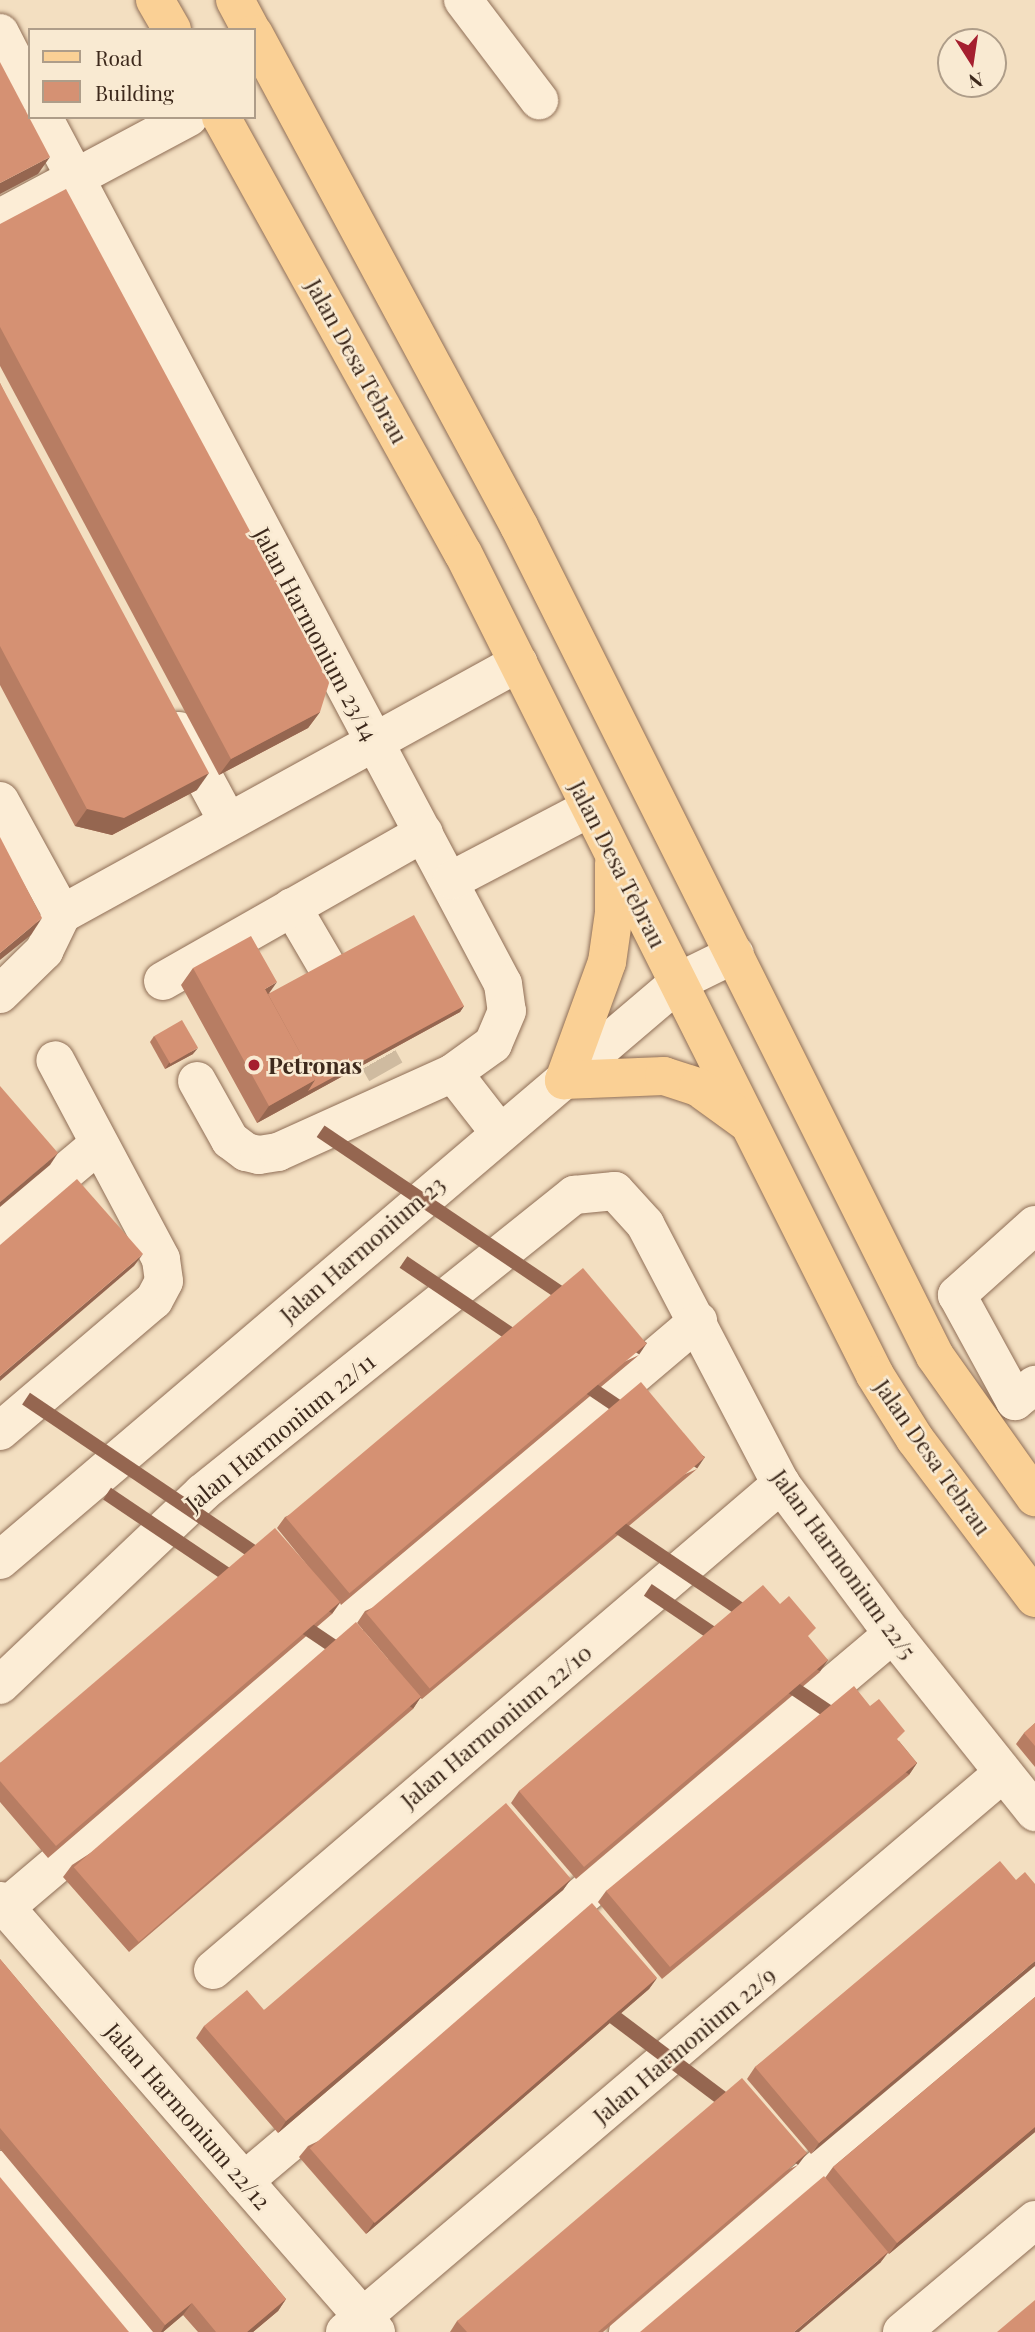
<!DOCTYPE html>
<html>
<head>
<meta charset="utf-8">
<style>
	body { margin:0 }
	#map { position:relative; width:1035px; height:2332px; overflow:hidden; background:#f3dfc1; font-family:"Playfair Display",serif }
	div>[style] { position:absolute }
	.minor-tunnel>* { height:38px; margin-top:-19px; transform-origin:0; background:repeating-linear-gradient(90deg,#cfbba0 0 38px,transparent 0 57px) }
	.roads { filter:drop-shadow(0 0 2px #8f6e56) drop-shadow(0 0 2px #8f6e56) }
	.minor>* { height:38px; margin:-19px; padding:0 19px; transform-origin:19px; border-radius:19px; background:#fcedd6 }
	.major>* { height:38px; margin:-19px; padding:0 19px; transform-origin:19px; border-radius:19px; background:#fad095 }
	.wall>* { inset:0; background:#b77d63 }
	.shaded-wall>* { inset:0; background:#956650; transform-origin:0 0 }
	.building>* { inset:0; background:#d59173; transform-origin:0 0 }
	.dots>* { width:19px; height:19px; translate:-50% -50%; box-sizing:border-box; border:4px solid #f9ead2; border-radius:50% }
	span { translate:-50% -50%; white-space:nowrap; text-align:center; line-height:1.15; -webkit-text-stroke:5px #f9ead2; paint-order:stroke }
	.street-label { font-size:23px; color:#3d291c }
	.poi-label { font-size:23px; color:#3d291c; font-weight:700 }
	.left { translate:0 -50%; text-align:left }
	.legend { position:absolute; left:28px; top:28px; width:228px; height:91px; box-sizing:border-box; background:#f9ead2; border:2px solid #ae9d89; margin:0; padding:9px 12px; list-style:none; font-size:21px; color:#3d291c }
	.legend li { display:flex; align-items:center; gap:14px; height:35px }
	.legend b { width:35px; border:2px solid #ae9d89 }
	.north { position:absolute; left:937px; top:28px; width:70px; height:70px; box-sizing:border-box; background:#f9ead2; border:2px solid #ae9d89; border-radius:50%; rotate:168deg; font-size:19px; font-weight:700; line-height:28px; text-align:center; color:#3d291c }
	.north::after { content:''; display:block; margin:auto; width:24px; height:32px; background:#a51f2f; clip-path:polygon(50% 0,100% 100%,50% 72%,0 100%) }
</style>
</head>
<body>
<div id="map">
	<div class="minor-tunnel">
		<div style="left:351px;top:1010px;width:71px;rotate:60.6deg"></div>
	</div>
	<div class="roads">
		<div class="minor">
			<div style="left:463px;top:0;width:126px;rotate:52.8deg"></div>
			<div style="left:0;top:33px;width:66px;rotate:63deg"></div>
			<div style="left:43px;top:117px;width:981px;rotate:62.05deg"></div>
			<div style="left:503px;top:984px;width:27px;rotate:82deg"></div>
			<div style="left:507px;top:1011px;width:36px;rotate:113deg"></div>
			<div style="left:493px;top:1044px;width:49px;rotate:144.1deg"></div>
			<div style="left:453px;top:1073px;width:75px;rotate:52.1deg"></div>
			<div style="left:0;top:218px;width:214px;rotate:-28.1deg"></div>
			<div style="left:179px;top:731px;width:103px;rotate:61.7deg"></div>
			<div style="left:0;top:801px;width:129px;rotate:61.2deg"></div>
			<div style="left:452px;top:880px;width:153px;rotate:-27.6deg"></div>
			<div style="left:292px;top:907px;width:75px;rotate:59.7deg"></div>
			<div style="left:163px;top:981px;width:300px;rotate:-29.6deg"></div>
			<div style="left:0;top:994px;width:62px;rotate:-44.3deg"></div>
			<div style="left:44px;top:951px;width:41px;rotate:-64.1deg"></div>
			<div style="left:62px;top:914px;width:521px;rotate:-28.83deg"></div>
			<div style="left:197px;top:1081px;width:68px;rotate:60.8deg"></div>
			<div style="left:230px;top:1140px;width:20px;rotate:37deg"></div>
			<div style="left:246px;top:1152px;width:13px;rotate:13deg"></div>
			<div style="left:259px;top:1155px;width:19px;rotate:-9deg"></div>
			<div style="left:278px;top:1152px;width:192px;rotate:-24.3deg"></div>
			<div style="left:1035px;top:1225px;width:105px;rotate:138.1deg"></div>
			<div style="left:957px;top:1295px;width:121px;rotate:61.3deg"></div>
			<div style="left:1015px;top:1401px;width:26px;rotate:-39deg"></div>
			<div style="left:0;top:1227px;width:129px;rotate:-40deg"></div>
			<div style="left:0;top:1431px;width:202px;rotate:-40.4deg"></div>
			<div style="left:154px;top:1300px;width:21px;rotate:-62deg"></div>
			<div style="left:164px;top:1281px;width:22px;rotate:-98deg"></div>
			<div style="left:161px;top:1259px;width:225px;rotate:-118deg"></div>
			<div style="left:0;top:1560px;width:893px;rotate:-40.41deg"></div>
			<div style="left:680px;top:981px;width:61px;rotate:-26.1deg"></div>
			<div style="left:0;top:1685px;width:279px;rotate:-43.5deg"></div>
			<div style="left:202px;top:1493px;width:477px;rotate:-38.7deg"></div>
			<div style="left:574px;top:1195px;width:41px;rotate:-5.6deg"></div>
			<div style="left:615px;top:1191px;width:45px;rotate:47.7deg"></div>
			<div style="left:645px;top:1224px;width:293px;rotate:62.4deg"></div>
			<div style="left:781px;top:1484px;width:187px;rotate:53.3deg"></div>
			<div style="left:893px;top:1634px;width:228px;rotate:51.4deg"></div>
			<div style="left:0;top:1901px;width:572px;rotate:48.9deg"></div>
			<div style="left:6px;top:1907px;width:907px;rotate:-40.26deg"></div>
			<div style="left:213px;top:1970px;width:748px;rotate:-40.55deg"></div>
			<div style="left:0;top:2170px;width:212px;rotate:49.8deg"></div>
			<div style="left:244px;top:2181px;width:849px;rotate:-40.13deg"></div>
			<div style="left:345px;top:2332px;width:863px;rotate:-40.35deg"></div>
			<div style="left:628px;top:2332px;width:535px;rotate:-40.45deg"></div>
			<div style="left:902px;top:2332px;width:174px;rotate:-40.1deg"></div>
		</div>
		<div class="major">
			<div style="left:155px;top:0;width:34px;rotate:60deg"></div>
			<div style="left:235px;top:0;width:34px;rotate:62deg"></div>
			<div style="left:254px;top:34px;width:559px;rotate:61.69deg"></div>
			<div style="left:519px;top:526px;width:928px;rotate:63.38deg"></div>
			<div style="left:935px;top:1356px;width:173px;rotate:54.7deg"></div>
			<div style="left:221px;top:117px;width:499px;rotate:61deg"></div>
			<div style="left:463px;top:553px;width:919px;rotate:63.38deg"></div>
			<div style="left:875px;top:1375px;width:75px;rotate:58deg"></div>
			<div style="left:915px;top:1439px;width:199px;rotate:53deg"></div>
			<div style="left:614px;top:863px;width:50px;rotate:90deg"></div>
			<div style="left:614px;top:913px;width:49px;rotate:98.1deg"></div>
			<div style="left:607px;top:962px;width:126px;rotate:110deg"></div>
			<div style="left:564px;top:1080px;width:100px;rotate:-2.3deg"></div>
			<div style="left:664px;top:1076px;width:36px;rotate:18deg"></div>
			<div style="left:698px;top:1087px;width:58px;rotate:35.9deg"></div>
		</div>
	</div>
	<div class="wall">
		<div style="clip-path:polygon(0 224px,320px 712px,308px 728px,219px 775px,0 366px)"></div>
		<div style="clip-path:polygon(0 383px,197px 790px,112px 835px,75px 826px,0 685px)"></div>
		<div style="clip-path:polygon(193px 968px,269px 993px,464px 1006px,460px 1012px,257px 1123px,181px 985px)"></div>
		<div style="clip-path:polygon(154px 1036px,193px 1054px,165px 1069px,150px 1042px)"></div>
		<div style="clip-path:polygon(639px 1355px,341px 1605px,340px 1603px,332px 1614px,48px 1858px,0 1802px,0 1763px,307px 1565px,277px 1528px,285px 1517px)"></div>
		<div style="clip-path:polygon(697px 1469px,422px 1699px,420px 1698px,413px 1709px,129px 1952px,63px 1877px,72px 1865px,388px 1659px,357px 1623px,365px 1611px)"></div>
		<div style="clip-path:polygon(809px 1638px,820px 1672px,576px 1879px,511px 1803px,519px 1791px)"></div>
		<div style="clip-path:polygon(1035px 1723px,1035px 1767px,1016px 1744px,1024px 1733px)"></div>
		<div style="clip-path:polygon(899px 1741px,917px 1763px,909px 1775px,662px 1979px,598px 1902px,606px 1891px)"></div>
		<div style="clip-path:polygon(571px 1879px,563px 1890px,278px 2133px,196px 2038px,204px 2026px,264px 2010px)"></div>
		<div style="clip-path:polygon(1016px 1880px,811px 2154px,747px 2079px,755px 2067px)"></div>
		<div style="clip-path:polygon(0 1959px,286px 2299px,278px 2311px,253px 2332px,198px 2332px,183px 2315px,163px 2332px,153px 2332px,0 2149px)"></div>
		<div style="clip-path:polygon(657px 1978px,649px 1989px,366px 2234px,299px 2157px,308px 2146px)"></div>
		<div style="clip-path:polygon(1035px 1997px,1035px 2132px,889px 2254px,888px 2253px,880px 2263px,825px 2178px,833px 2167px)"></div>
		<div style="clip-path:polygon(798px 2165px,603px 2332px,450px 2332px,457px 2321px)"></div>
	</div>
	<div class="shaded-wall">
		<div style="clip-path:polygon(50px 157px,38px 174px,0 194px,0 183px)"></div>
		<div style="clip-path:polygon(320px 712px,308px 728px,219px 775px,231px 759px)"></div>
		<div style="clip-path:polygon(209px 773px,197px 790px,112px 835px,75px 826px,87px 809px)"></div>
		<div style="clip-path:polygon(42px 918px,31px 935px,0 960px,0 953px)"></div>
		<div style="clip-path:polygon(277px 982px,265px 999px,265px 989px)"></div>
		<div style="clip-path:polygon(464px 1006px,460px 1012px,257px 1123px,269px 1106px,315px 1080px)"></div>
		<div style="clip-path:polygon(198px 1048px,193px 1054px,165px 1069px,169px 1063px)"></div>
		<div style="clip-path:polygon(58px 1153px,50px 1165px,0 1207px,0 1202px)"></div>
		<div style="clip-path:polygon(143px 1254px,134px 1266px,0 1381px,0 1376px)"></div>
		<div style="left:647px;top:1343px;width:14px;height:389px;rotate:124deg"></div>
		<div style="left:705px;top:1457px;width:14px;height:359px;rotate:124deg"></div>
		<div style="left:340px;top:1602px;width:14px;height:374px;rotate:124deg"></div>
		<div style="left:828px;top:1660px;width:14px;height:320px;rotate:124deg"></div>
		<div style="left:421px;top:1697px;width:14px;height:374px;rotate:124deg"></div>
		<div style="left:917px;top:1763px;width:14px;height:320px;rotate:124deg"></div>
		<div style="clip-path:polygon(571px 1879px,563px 1890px,278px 2133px,286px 2121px)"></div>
		<div style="clip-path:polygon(1035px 1961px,1035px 1966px,811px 2154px,819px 2143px)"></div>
		<div style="clip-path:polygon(657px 1978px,649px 1989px,366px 2234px,374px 2222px)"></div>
		<div style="clip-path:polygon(1035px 2127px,1035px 2132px,889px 2254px,897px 2243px)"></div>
		<div style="left:807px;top:2153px;width:15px;height:275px;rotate:127deg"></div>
		<div style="clip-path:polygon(888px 2252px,880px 2263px,799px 2332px,794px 2332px)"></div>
		<div style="clip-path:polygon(286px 2299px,278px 2311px,253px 2332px,247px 2332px)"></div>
		<div style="clip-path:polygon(192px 2303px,183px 2315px,163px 2332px,161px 2332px,165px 2325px)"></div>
	</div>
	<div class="building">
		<div style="clip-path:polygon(0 62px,50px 157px,0 183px)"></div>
		<div style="clip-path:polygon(66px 189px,330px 680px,320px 712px,231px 759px,0 327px,0 224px)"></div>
		<div style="clip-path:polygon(0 383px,209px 773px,124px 818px,87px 809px,0 646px)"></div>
		<div style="clip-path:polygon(0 837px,42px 918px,0 953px)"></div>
		<div style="clip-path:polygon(414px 915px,464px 1006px,308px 1091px,315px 1080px,268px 994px)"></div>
		<div style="clip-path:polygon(251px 936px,277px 982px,265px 989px,315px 1080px,269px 1106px,193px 968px)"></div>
		<div style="left:182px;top:1020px;width:32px;height:32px;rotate:60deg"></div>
		<div style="clip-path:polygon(0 1086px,58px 1153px,0 1202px)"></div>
		<div style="clip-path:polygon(77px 1179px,143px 1254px,0 1376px,0 1245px)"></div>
		<div style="left:583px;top:1268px;width:99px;height:388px;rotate:50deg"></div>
		<div style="left:641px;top:1382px;width:99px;height:359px;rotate:50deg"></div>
		<div style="clip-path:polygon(275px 1528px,340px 1602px,56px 1846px,0 1781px,0 1763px)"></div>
		<div style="clip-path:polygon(763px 1585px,780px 1604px,789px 1596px,816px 1628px,808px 1636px,828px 1660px,584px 1867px,519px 1791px)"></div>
		<div style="left:356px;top:1622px;width:99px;height:374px;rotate:49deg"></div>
		<div style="clip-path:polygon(854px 1686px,870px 1706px,879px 1699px,905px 1731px,897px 1739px,917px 1763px,670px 1967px,606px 1891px)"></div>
		<div style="clip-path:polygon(1035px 1723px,1035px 1746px,1024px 1733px)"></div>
		<div style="clip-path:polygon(506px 1803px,571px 1879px,286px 2121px,204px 2026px,247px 1990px,264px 2010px)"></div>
		<div style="clip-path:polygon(1000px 1861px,1016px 1880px,1025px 1872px,1035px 1884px,1035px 1961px,819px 2143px,755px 2067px)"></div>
		<div style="left:592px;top:1903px;width:99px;height:374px;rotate:49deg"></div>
		<div style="clip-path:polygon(0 1959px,286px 2299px,247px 2332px,216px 2332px,192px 2303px,165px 2325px,0 2128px)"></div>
		<div style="clip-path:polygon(1035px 1997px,1035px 2127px,897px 2243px,833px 2167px)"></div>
		<div style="clip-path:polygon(742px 2078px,807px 2153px,598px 2332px,467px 2332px,457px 2321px)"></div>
		<div style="clip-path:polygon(824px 2176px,888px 2252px,794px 2332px,640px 2332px)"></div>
		<div style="clip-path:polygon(0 2177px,129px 2332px,0 2332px)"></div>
		<div style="clip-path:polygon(1035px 2300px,1035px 2332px,997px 2332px)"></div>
	</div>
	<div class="dots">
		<div style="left:254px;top:1065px;background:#a51f2f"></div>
	</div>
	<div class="street-label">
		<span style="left:357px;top:361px;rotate:61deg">Jalan Desa Tebrau</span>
		<span style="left:316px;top:634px;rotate:62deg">Jalan Harmonium 23/14</span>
		<span style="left:618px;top:864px;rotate:63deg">Jalan Desa Tebrau</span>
		<span style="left:362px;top:1249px;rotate:-41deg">Jalan Harmonium 23</span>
		<span style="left:280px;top:1432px;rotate:-39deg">Jalan Harmonium 22/11</span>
		<span style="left:933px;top:1457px;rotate:55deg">Jalan Desa Tebrau</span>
		<span style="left:844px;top:1564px;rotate:54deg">Jalan Harmonium 22/5</span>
		<span style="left:496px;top:1726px;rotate:-40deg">Jalan Harmonium 22/10</span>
		<span style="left:684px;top:2045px;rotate:-40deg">Jalan Harmonium 22/9</span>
		<span style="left:188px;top:2116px;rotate:49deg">Jalan Harmonium 22/12</span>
	</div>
	<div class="poi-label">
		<span class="left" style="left:268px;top:1065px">Petronas</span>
	</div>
	<ul class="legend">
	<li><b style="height:9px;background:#fad095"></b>Road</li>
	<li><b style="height:19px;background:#d59173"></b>Building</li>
	</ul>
	<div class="north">N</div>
</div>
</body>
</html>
